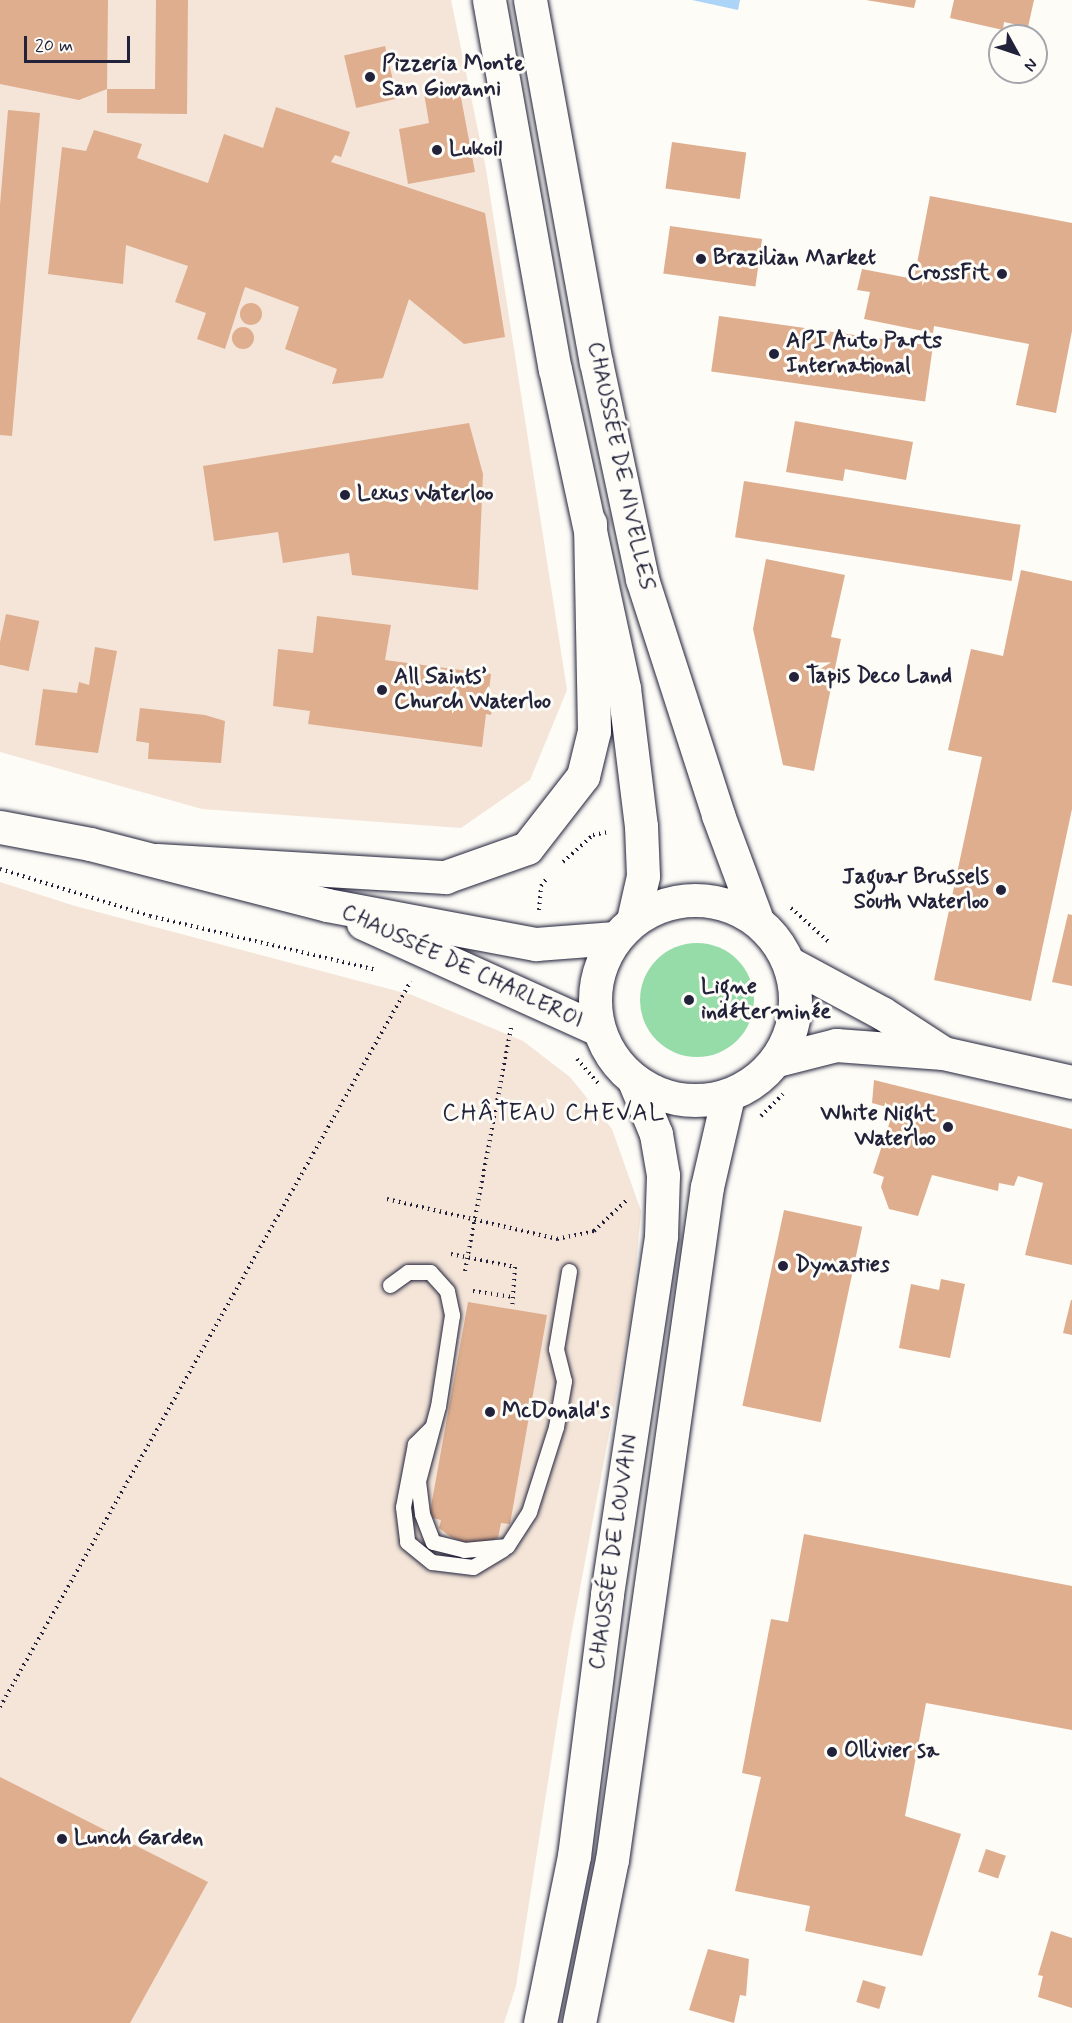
<!DOCTYPE html>
<html>
<head>
<meta charset="utf-8">
<style>
	body { margin:0 }
	#map { position:relative; width:1072px; height:2023px; overflow:hidden; background:#fdfcf7; font-family:Mynerve,sans-serif }
	div>[style] { position:absolute }
	.built>* { inset:0; background:#f4e5d8 }
	.green>* { inset:0; background:#95dca9 }
	.round { border-radius:50% }
	.water>* { inset:0; background:#acd4f6 }
	.building>* { inset:0; background:#deae8f; transform-origin:0 0 }
	.path>* { height:4px; margin-top:-2px; transform-origin:0; background:repeating-linear-gradient(90deg,#22223b 0 1.5px,transparent 0 6px) }
	.roads { filter:drop-shadow(0 0 2px #22223b) drop-shadow(0 0 2px #22223b) }
	.lane>* { height:15px; margin:-7.5px; padding:0 7.5px; transform-origin:7.5px; border-radius:7.5px; background:#fdfcf7 }
	.secondary>* { height:33px; margin:-16.5px; padding:0 16.5px; transform-origin:16.5px; border-radius:16.5px; background:#fdfcf7 }
	.primary>* { height:33px; margin:-16.5px; padding:0 16.5px; transform-origin:16.5px; border-radius:16.5px; background:#fdfcf7 }
	.primary>.ring { margin:-16.5px; padding:0; box-sizing:content-box; background:none; border:33px solid #fdfcf7; border-radius:50% }
	.dots>* { width:16px; height:16px; translate:-50% -50%; box-sizing:border-box; border:3px solid #fdfcf7; border-radius:50% }
	span { translate:-50% -50%; white-space:nowrap; text-align:center; line-height:1.15; -webkit-text-stroke:6px #fdfcf7; paint-order:stroke }
	.poi-label { font-size:22px; color:#22223b; font-weight:700 }
	.left { translate:0 -50%; text-align:left }
	.right { translate:-100% -50%; text-align:right }
	.street-label { font-size:22px; color:#22223b }
	.neighbourhood-label { font-size:24px; color:#22223b; letter-spacing:1.5px }
	.north { position:absolute; left:988px; top:24px; width:60px; height:60px; box-sizing:border-box; background:#fdfcf7; border:2px solid #a5a5ac; border-radius:50%; rotate:130deg; font-size:16px; font-weight:700; line-height:24px; text-align:center; color:#22223b }
	.north::after { content:''; display:block; margin:auto; width:21px; height:27px; background:#22223b; clip-path:polygon(50% 0,100% 100%,50% 72%,0 100%) }
	.scale { position:absolute; left:24px; top:36px; width:106px; height:27px; box-sizing:border-box; border:3px solid #22223b; border-top:0; padding-left:8px; font-size:18px; line-height:21px; white-space:nowrap; color:#22223b; -webkit-text-stroke:4px #fdfcf7; paint-order:stroke }
</style>
</head>
<body>
<div id="map">
	<div class="built">
		<div style="clip-path:polygon(0 0,451px 0,486px 169px,567px 690px,530px 780px,461px 828px,202px 809px,0 752px)"></div>
		<div style="clip-path:polygon(0 882px,75px 906px,412px 995px,523px 1041px,570px 1077px,612px 1129px,641px 1211px,632px 1313px,570px 1641px,516px 1986px,504px 2023px,0 2023px)"></div>
	</div>
	<div class="green">
		<div class="round" style="left:640px;top:943px;width:114px;height:114px"></div>
	</div>
	<div class="water">
		<div style="clip-path:polygon(692px 0,740px 0,738px 10px)"></div>
	</div>
	<div class="building">
		<div style="clip-path:polygon(0 0,108px 0,107px 89px,79px 100px,0 84px)"></div>
		<div style="clip-path:polygon(156px 0,188px 0,187px 114px,107px 113px,107px 89px,155px 89px)"></div>
		<div style="clip-path:polygon(866px 0,916px 0,914px 8px)"></div>
		<div style="clip-path:polygon(954px 0,1034px 0,1028px 27px,1004px 22px,1003px 30px,950px 18px)"></div>
		<div style="left:385px;top:46px;width:54px;height:42px;rotate:77deg"></div>
		<div style="clip-path:polygon(459px 87px,475px 172px,408px 184px,399px 129px,429px 123px,424px 93px)"></div>
		<div style="clip-path:polygon(276px 107px,350px 132px,341px 157px,335px 155px,331px 162px,485px 213px,505px 337px,464px 344px,409px 299px,383px 378px,332px 384px,337px 369px,285px 349px,299px 307px,245px 287px,225px 349px,197px 339px,206px 313px,175px 302px,188px 266px,126px 245px,123px 284px,48px 274px,62px 147px,86px 151px,94px 130px,142px 144px,137px 158px,208px 183px,224px 134px,263px 148px)"></div>
		<div style="clip-path:polygon(8px 110px,40px 113px,12px 436px,0 435px,0 205px)"></div>
		<div style="left:672px;top:142px;width:75px;height:47px;rotate:8deg"></div>
		<div style="clip-path:polygon(930px 196px,1072px 223px,1072px 331px,1056px 413px,1016px 405px,1029px 344px,934px 326px,933px 333px,864px 319px,870px 292px,857px 290px,862px 269px,914px 279px)"></div>
		<div style="left:670px;top:226px;width:93px;height:48px;rotate:8deg"></div>
		<div class="round" style="left:240px;top:303px;width:22px;height:22px"></div>
		<div style="left:719px;top:316px;width:216px;height:56px;rotate:8deg"></div>
		<div class="round" style="left:232px;top:327px;width:22px;height:22px"></div>
		<div style="clip-path:polygon(795px 421px,913px 442px,906px 480px,845px 469px,843px 481px,786px 472px)"></div>
		<div style="clip-path:polygon(469px 423px,483px 474px,478px 590px,352px 575px,349px 553px,283px 563px,278px 532px,214px 541px,203px 466px)"></div>
		<div style="left:744px;top:481px;width:280px;height:57px;rotate:9deg"></div>
		<div style="clip-path:polygon(766px 559px,845px 575px,831px 637px,841px 639px,814px 771px,783px 765px,753px 629px)"></div>
		<div style="clip-path:polygon(1021px 570px,1072px 581px,1072px 809px,1031px 1001px,934px 980px,982px 757px,948px 750px,971px 649px,1003px 656px)"></div>
		<div style="left:6px;top:614px;width:34px;height:51px;rotate:12deg"></div>
		<div style="clip-path:polygon(317px 616px,391px 625px,385px 660px,491px 674px,487px 707px,492px 708px,491px 715px,486px 714px,482px 747px,308px 724px,310px 711px,273px 706px,278px 649px,313px 653px)"></div>
		<div style="clip-path:polygon(95px 647px,117px 651px,98px 753px,35px 745px,43px 689px,77px 693px,79px 682px,89px 685px)"></div>
		<div style="clip-path:polygon(140px 708px,205px 715px,225px 721px,221px 763px,148px 759px,149px 743px,136px 741px)"></div>
		<div style="clip-path:polygon(1068px 914px,1072px 915px,1072px 986px,1052px 982px)"></div>
		<div style="clip-path:polygon(874px 1080px,1072px 1129px,1072px 1265px,1025px 1255px,1043px 1183px,1018px 1176px,1014px 1186px,999px 1183px,998px 1191px,932px 1175px,918px 1216px,889px 1209px,881px 1187px,884px 1177px,873px 1173px,894px 1109px,872px 1103px)"></div>
		<div style="left:784px;top:1210px;width:80px;height:200px;rotate:12deg"></div>
		<div style="clip-path:polygon(941px 1279px,965px 1284px,950px 1358px,899px 1348px,911px 1284px,939px 1290px)"></div>
		<div style="clip-path:polygon(1071px 1300px,1072px 1300px,1072px 1335px,1063px 1333px)"></div>
		<div style="clip-path:polygon(468px 1302px,547px 1315px,510px 1524px,501px 1523px,498px 1538px,484px 1543px,465px 1543px,451px 1537px,439px 1528px,441px 1520px,433px 1518px,430px 1512px)"></div>
		<div style="clip-path:polygon(804px 1534px,1072px 1586px,1072px 1730px,926px 1703px,905px 1816px,961px 1834px,922px 1956px,805px 1931px,810px 1906px,735px 1891px,761px 1777px,742px 1773px,771px 1619px,788px 1622px)"></div>
		<div style="clip-path:polygon(0 1777px,208px 1882px,130px 2023px,0 2023px)"></div>
		<div style="left:986px;top:1849px;width:21px;height:24px;rotate:19deg"></div>
		<div style="clip-path:polygon(1051px 1931px,1072px 1938px,1072px 2008px,1038px 1997px,1043px 1976px,1038px 1975px)"></div>
		<div style="clip-path:polygon(708px 1949px,749px 1959px,746px 1996px,740px 1995px,734px 2023px,689px 2010px)"></div>
		<div style="left:863px;top:1980px;width:24px;height:23px;rotate:17deg"></div>
	</div>
	<div class="path">
		<div style="left:563px;top:862px;width:40px;rotate:-42deg"></div>
		<div style="left:593px;top:835px;width:15px;rotate:-11deg"></div>
		<div style="left:0;top:869px;width:157px;rotate:17.4deg"></div>
		<div style="left:150px;top:916px;width:232px;rotate:13.4deg"></div>
		<div style="left:791px;top:908px;width:52px;rotate:41.9deg"></div>
		<div style="left:539px;top:910px;width:24px;rotate:-85deg"></div>
		<div style="left:541px;top:886px;width:10px;rotate:-53deg"></div>
		<div style="left:577px;top:1059px;width:35px;rotate:49deg"></div>
		<div style="left:761px;top:1116px;width:31px;rotate:-45deg"></div>
		<div style="left:387px;top:1199px;width:175px;rotate:13.2deg"></div>
		<div style="left:557px;top:1239px;width:38px;rotate:-12deg"></div>
		<div style="left:594px;top:1231px;width:47px;rotate:-43.3deg"></div>
		<div style="left:451px;top:1254px;width:65px;rotate:11.5deg"></div>
		<div style="left:515px;top:1267px;width:42px;rotate:94.1deg"></div>
		<div style="left:465px;top:1271px;width:248px;rotate:-79.3deg"></div>
		<div style="left:473px;top:1291px;width:40px;rotate:8.5deg"></div>
		<div style="left:0;top:1707px;width:834px;rotate:-60.49deg"></div>
	</div>
	<div class="roads">
		<div class="lane">
			<div style="left:390px;top:1285px;width:22px;rotate:-36deg"></div>
			<div style="left:408px;top:1272px;width:22px"></div>
			<div style="left:430px;top:1272px;width:25px;rotate:48deg"></div>
			<div style="left:447px;top:1291px;width:25px;rotate:78deg"></div>
			<div style="left:452px;top:1315px;width:92px;rotate:98.7deg"></div>
			<div style="left:438px;top:1406px;width:78px;rotate:104.9deg"></div>
			<div style="left:418px;top:1481px;width:33px;rotate:83deg"></div>
			<div style="left:422px;top:1514px;width:30px;rotate:69deg"></div>
			<div style="left:433px;top:1542px;width:32px;rotate:14deg"></div>
			<div style="left:464px;top:1550px;width:43px;rotate:-5.3deg"></div>
			<div style="left:507px;top:1546px;width:40px;rotate:-57.1deg"></div>
			<div style="left:529px;top:1512px;width:89px;rotate:-72.4deg"></div>
			<div style="left:556px;top:1427px;width:47px;rotate:-80.1deg"></div>
			<div style="left:564px;top:1381px;width:33px;rotate:-104deg"></div>
			<div style="left:556px;top:1349px;width:79px;rotate:-80.5deg"></div>
			<div style="left:431px;top:1428px;width:23px;rotate:135deg"></div>
			<div style="left:415px;top:1444px;width:64px;rotate:100.8deg"></div>
			<div style="left:403px;top:1507px;width:35px;rotate:83deg"></div>
			<div style="left:407px;top:1542px;width:32px;rotate:39deg"></div>
			<div style="left:432px;top:1562px;width:41px;rotate:7deg"></div>
			<div style="left:473px;top:1567px;width:35px;rotate:-31deg"></div>
		</div>
		<div class="secondary">
			<div style="left:489px;top:0;width:375px;rotate:79.9deg"></div>
			<div style="left:555px;top:369px;width:326px;rotate:77.8deg"></div>
			<div style="left:624px;top:688px;width:139px;rotate:83deg"></div>
			<div style="left:641px;top:826px;width:50px;rotate:87.7deg"></div>
			<div style="left:643px;top:876px;width:45px;rotate:102.8deg"></div>
			<div style="left:530px;top:0;width:368px;rotate:79.7deg"></div>
			<div style="left:596px;top:362px;width:222px;rotate:78deg"></div>
			<div style="left:642px;top:579px;width:248px;rotate:72.1deg"></div>
			<div style="left:718px;top:815px;width:112px;rotate:69.6deg"></div>
			<div style="left:540px;top:2023px;width:170px;rotate:-78.5deg"></div>
			<div style="left:574px;top:1856px;width:264px;rotate:-82.8deg"></div>
			<div style="left:607px;top:1594px;width:362px;rotate:-81.4deg"></div>
			<div style="left:661px;top:1236px;width:61px;rotate:-88.1deg"></div>
			<div style="left:663px;top:1175px;width:42px;rotate:-99.7deg"></div>
			<div style="left:656px;top:1134px;width:55px;rotate:-112.4deg"></div>
			<div style="left:579px;top:2023px;width:166px;rotate:-78.6deg"></div>
			<div style="left:612px;top:1860px;width:680px;rotate:-81.97deg"></div>
			<div style="left:707px;top:1187px;width:93px;rotate:-77deg"></div>
		</div>
		<div class="primary">
			<div style="left:0;top:827px;width:92px;rotate:10.7deg"></div>
			<div style="left:90px;top:844px;width:245px;rotate:14.4deg"></div>
			<div style="left:327px;top:905px;width:213px;rotate:10.6deg"></div>
			<div style="left:536px;top:944px;width:79px;rotate:-4.3deg"></div>
			<div style="left:157px;top:860px;width:289px;rotate:3.4deg"></div>
			<div style="left:445px;top:877px;width:87px;rotate:-19.5deg"></div>
			<div style="left:527px;top:848px;width:91px;rotate:-52.1deg"></div>
			<div style="left:583px;top:776px;width:46px;rotate:-76.3deg"></div>
			<div style="left:594px;top:731px;width:208px;rotate:-91.1deg"></div>
			<div class="ring" style="left:595px;top:900px;width:167px;height:167px"></div>
			<div style="left:363px;top:923px;width:258px;rotate:24.3deg"></div>
			<div style="left:789px;top:963px;width:106px;rotate:28.3deg"></div>
			<div style="left:882px;top:1013px;width:72px;rotate:33deg"></div>
			<div style="left:777px;top:1060px;width:61px;rotate:-14.3deg"></div>
			<div style="left:836px;top:1045px;width:107px;rotate:4.3deg"></div>
			<div style="left:943px;top:1053px;width:132px;rotate:12.7deg"></div>
		</div>
	</div>
	<div class="dots">
		<div style="left:370px;top:77px;background:#22223b"></div>
		<div style="left:437px;top:150px;background:#22223b"></div>
		<div style="left:701px;top:259px;background:#22223b"></div>
		<div style="left:1002px;top:274px;background:#22223b"></div>
		<div style="left:774px;top:354px;background:#22223b"></div>
		<div style="left:345px;top:495px;background:#22223b"></div>
		<div style="left:794px;top:677px;background:#22223b"></div>
		<div style="left:382px;top:690px;background:#22223b"></div>
		<div style="left:1001px;top:890px;background:#22223b"></div>
		<div style="left:689px;top:1000px;background:#22223b"></div>
		<div style="left:948px;top:1127px;background:#22223b"></div>
		<div style="left:783px;top:1266px;background:#22223b"></div>
		<div style="left:490px;top:1412px;background:#22223b"></div>
		<div style="left:832px;top:1752px;background:#22223b"></div>
		<div style="left:62px;top:1839px;background:#22223b"></div>
	</div>
	<div class="poi-label">
		<span class="left" style="left:382px;top:77px">Pizzeria Monte<br>San Giovanni</span>
		<span class="left" style="left:449px;top:150px">Lukoil</span>
		<span class="left" style="left:713px;top:259px">Brazilian Market</span>
		<span class="right" style="left:990px;top:274px">CrossFit</span>
		<span class="left" style="left:786px;top:354px">API Auto Parts<br>International</span>
		<span class="left" style="left:357px;top:495px">Lexus Waterloo</span>
		<span class="left" style="left:394px;top:690px">All Saints’<br>Church Waterloo</span>
		<span class="left" style="left:806px;top:677px">Tapis Deco Land</span>
		<span class="right" style="left:989px;top:890px">Jaguar Brussels<br>South Waterloo</span>
		<span class="left" style="left:701px;top:1000px">Ligne<br>indéterminée</span>
		<span class="right" style="left:936px;top:1127px">White Night<br>Waterloo</span>
		<span class="left" style="left:795px;top:1266px">Dynasties</span>
		<span class="left" style="left:502px;top:1412px">McDonald's</span>
		<span class="left" style="left:844px;top:1752px">Ollivier sa</span>
		<span class="left" style="left:74px;top:1839px">Lunch Garden</span>
	</div>
	<div class="street-label">
		<span style="left:620px;top:466px;rotate:78deg">CHAUSSÉE DE NIVELLES</span>
		<span style="left:462px;top:967px;rotate:25deg">CHAUSSÉE DE CHARLEROI</span>
		<span style="left:614px;top:1552px;rotate:-82deg">CHAUSSÉE DE LOUVAIN</span>
	</div>
	<div class="neighbourhood-label">
		<span style="left:554px;top:1114px">CHÂTEAU CHEVAL</span>
	</div>
	<div class="north">N</div>
	<div class="scale">20 m</div>
</div>
</body>
</html>
